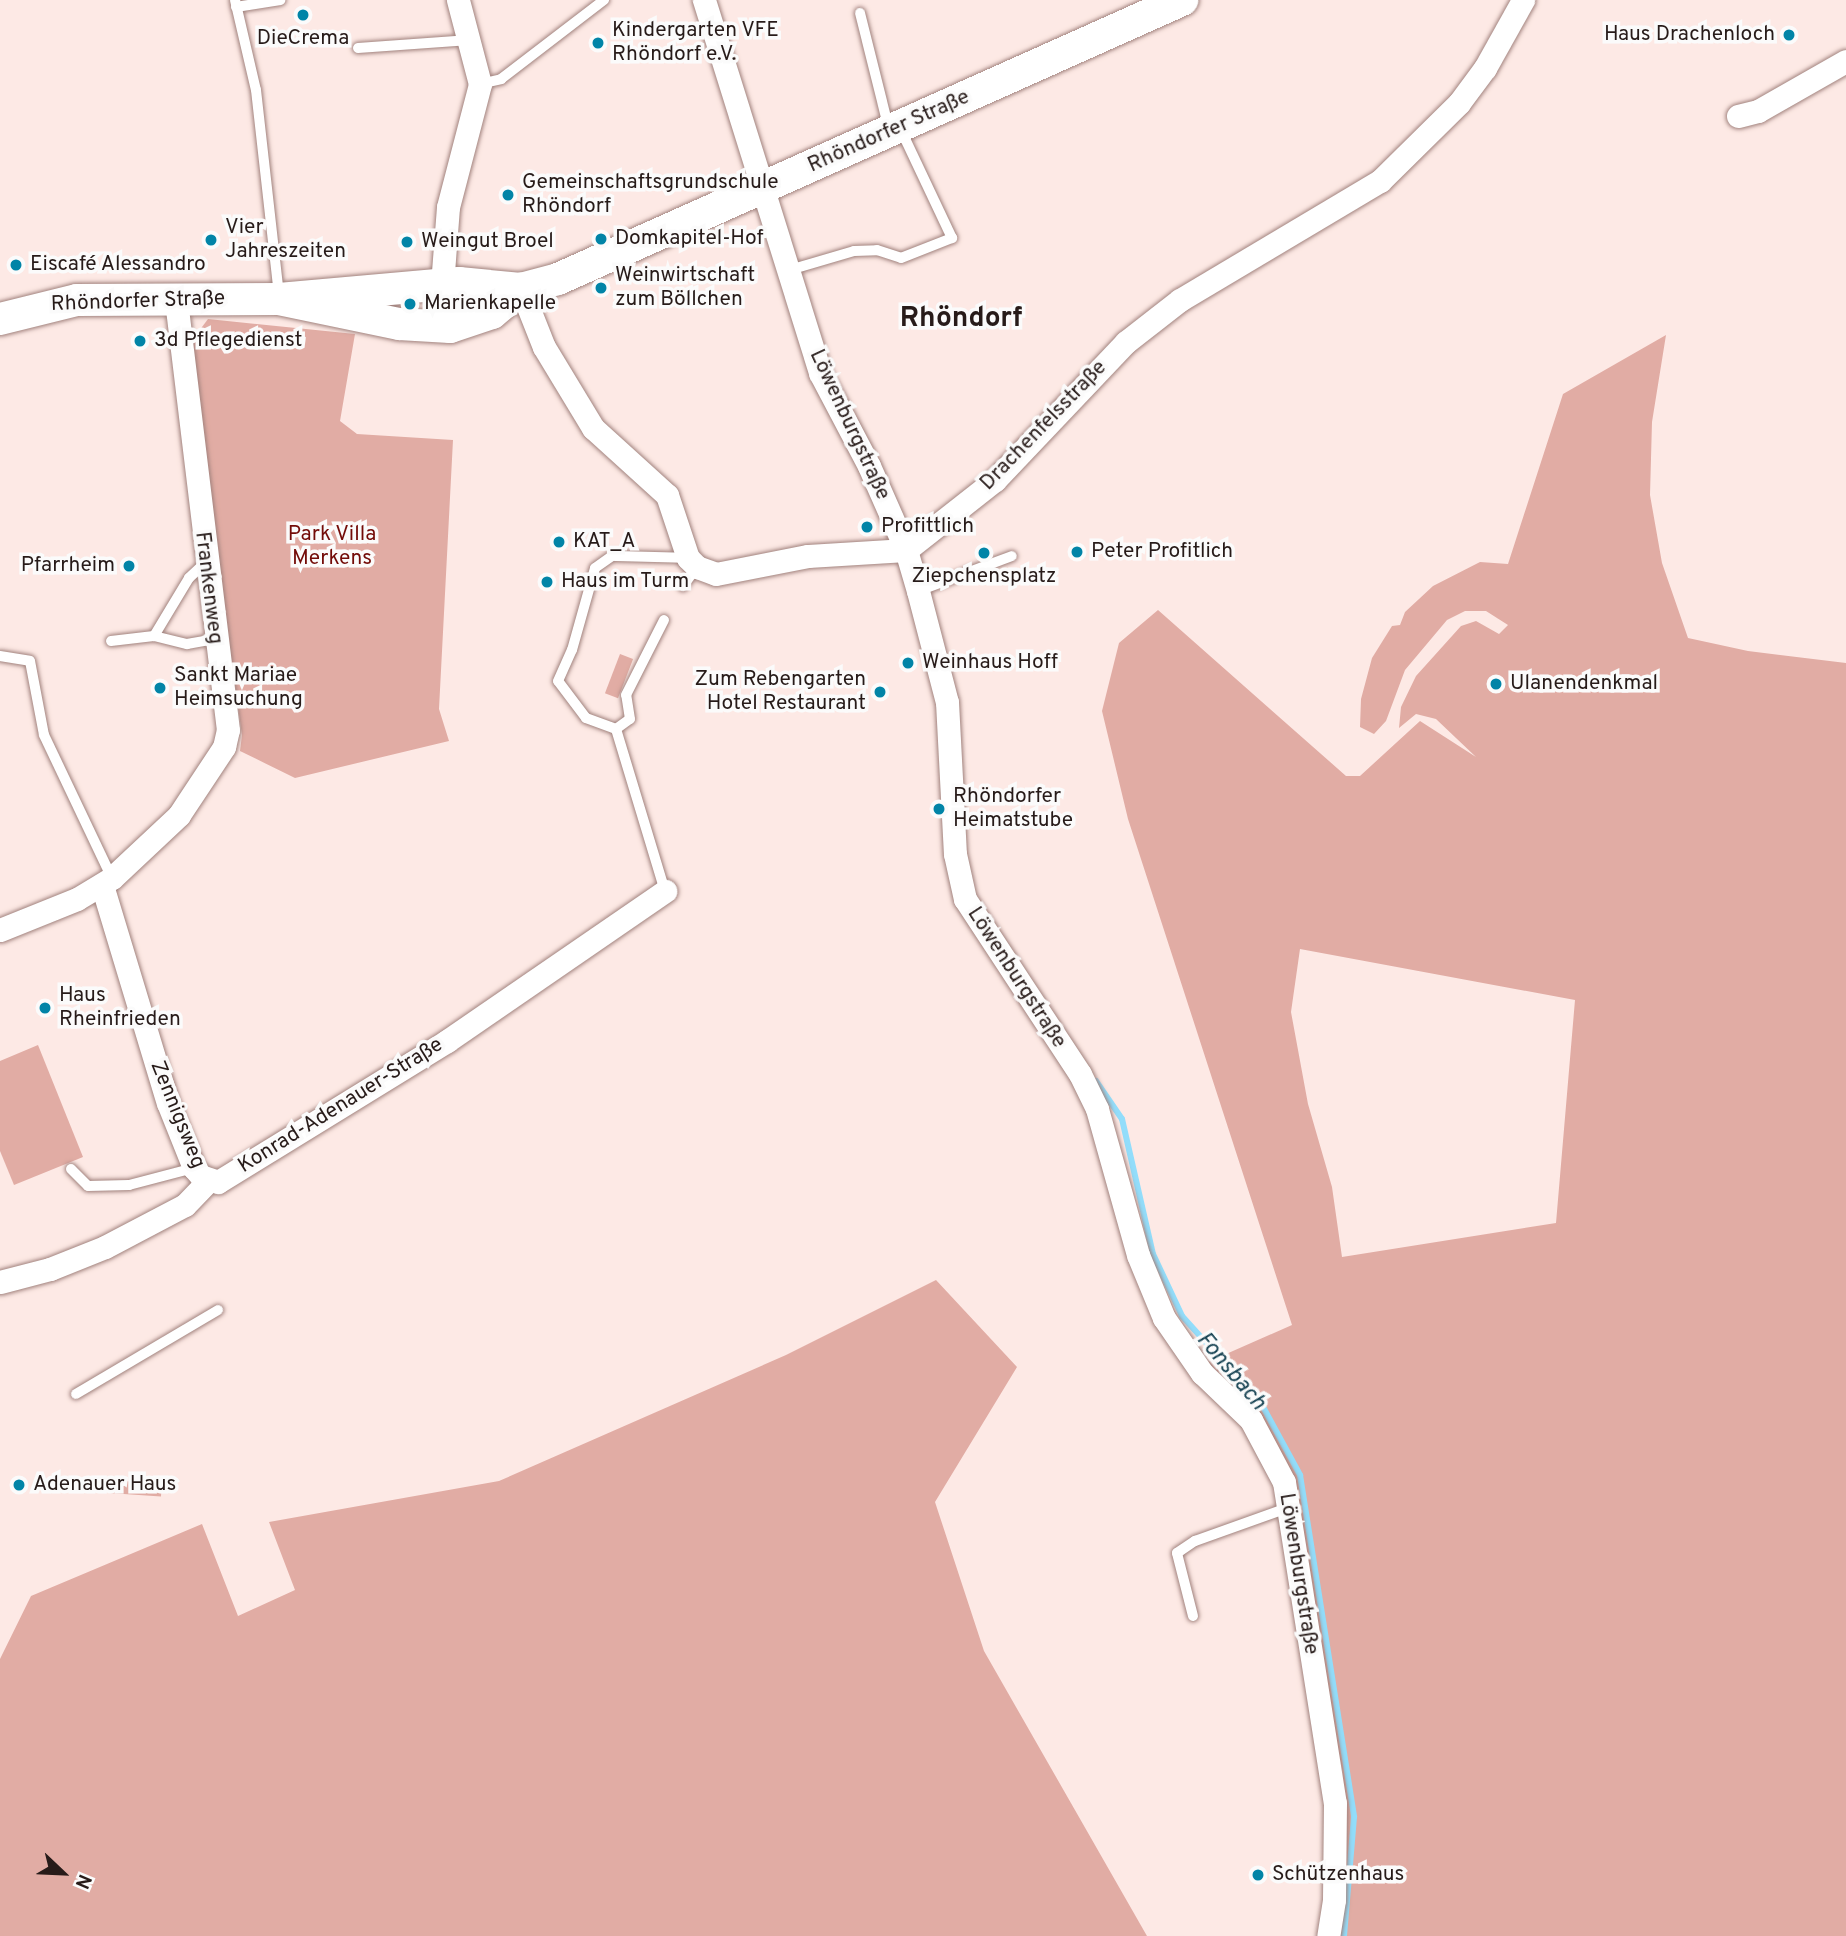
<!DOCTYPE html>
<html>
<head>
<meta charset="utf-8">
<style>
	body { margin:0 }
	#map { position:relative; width:1846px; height:1936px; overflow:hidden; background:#fde9e5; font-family:Overpass,sans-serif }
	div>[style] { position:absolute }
	.green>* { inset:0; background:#e1aca4; transform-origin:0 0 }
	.stream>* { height:6px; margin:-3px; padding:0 3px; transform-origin:3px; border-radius:3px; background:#92ddfb }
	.roads { filter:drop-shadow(0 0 2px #a1827d) drop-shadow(0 0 2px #a1827d) }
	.lane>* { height:10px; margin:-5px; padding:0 5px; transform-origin:5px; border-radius:5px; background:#fff }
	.street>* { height:23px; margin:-11.5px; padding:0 11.5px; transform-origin:11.5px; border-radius:11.5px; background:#fff }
	.secondary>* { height:32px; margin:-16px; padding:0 16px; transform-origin:16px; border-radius:16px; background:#fff }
	.dots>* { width:19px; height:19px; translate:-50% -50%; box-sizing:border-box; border:4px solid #fbfbfb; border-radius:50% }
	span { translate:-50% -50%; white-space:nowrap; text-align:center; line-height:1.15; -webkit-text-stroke:7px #fbfbfb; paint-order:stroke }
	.poi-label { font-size:21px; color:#271b19 }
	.left { translate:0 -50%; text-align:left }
	.right { translate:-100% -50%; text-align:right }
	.street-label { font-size:21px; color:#271b19 }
	.park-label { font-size:21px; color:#730b08 }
	.water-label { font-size:23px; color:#154151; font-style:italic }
	.district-label { font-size:28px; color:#271b19; font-weight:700 }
	.north { position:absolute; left:28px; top:1838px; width:70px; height:70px; -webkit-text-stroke:5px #fbfbfb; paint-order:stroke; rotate:113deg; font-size:19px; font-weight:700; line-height:28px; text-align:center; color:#271b19 }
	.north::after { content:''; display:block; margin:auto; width:24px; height:32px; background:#271b19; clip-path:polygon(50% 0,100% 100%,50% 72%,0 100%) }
</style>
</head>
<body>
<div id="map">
	<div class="green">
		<div style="clip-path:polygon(208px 319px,355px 334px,340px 421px,357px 434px,453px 440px,439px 709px,449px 741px,295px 778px,240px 751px,242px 735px,187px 347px)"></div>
		<div style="clip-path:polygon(evenodd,1666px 335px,1652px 422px,1650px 495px,1662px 563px,1688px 638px,1748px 651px,1846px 663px,1846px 1936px,1340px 1936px,1347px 1900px,1343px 1773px,1325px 1687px,1312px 1580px,1291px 1479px,1254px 1409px,1208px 1362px,1292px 1325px,1128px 819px,1102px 711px,1119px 643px,1158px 610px,1346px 776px,1360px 776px,1420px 721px,1476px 757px,1436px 719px,1416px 714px,1399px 728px,1401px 707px,1416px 676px,1461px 626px,1476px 621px,1499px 634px,1508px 625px,1486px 611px,1465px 611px,1447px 620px,1405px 670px,1386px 721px,1374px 734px,1360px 727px,1361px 699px,1372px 658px,1392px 626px,1400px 625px,1405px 612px,1433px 586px,1480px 562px,1508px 564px,1563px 394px,1666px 335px,1300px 949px,1575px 1000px,1556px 1223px,1342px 1257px,1332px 1187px,1308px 1104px,1291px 1012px,1300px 949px)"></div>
		<div style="left:620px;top:654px;width:14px;height:42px;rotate:21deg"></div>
		<div style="clip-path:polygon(38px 1045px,83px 1157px,14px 1185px,0 1151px,0 1061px)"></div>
		<div style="clip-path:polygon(936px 1280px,1017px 1367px,935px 1502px,984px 1651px,1147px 1936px,0 1936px,0 1659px,31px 1596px,202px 1524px,238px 1616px,295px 1590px,269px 1522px,499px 1481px,786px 1355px)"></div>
		<div style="left:110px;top:1480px;width:52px;height:13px;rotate:4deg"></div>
	</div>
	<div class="stream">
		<div style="left:1096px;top:1081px;width:46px;rotate:55.6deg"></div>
		<div style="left:1122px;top:1119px;width:139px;rotate:77.1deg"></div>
		<div style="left:1153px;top:1254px;width:68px;rotate:64.9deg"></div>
		<div style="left:1182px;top:1316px;width:120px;rotate:48deg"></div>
		<div style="left:1262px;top:1405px;width:80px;rotate:61.5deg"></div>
		<div style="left:1300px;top:1475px;width:346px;rotate:81deg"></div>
		<div style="left:1354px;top:1817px;width:119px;rotate:94.8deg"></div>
	</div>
	<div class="roads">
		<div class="lane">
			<div style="left:235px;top:0;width:92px;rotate:76.9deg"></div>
			<div style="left:256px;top:90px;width:207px;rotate:83.6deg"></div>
			<div style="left:236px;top:7px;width:45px;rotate:-9deg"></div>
			<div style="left:860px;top:13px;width:120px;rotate:76deg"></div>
			<div style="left:358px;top:48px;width:112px;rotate:-4.1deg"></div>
			<div style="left:480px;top:84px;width:22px;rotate:-13deg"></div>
			<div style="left:501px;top:79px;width:130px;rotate:-37.5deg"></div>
			<div style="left:786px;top:271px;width:71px;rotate:-16.4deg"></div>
			<div style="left:854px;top:251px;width:23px;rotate:-2deg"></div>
			<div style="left:877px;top:250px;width:25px;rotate:18deg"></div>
			<div style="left:901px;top:258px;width:55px;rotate:-21.4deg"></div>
			<div style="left:952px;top:238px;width:122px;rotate:-115.3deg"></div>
			<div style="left:205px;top:563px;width:22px;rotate:137deg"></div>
			<div style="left:189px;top:578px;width:68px;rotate:121.1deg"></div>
			<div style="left:154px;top:636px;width:34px;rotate:14deg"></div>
			<div style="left:187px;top:644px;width:28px;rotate:-10deg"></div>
			<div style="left:683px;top:586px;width:24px;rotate:-54deg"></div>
			<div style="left:918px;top:591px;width:100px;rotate:-20.4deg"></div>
			<div style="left:111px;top:641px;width:43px;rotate:-6.6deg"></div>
			<div style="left:0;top:656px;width:30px;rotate:9deg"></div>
			<div style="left:30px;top:661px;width:75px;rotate:79.3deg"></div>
			<div style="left:44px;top:735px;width:158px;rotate:64.6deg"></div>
			<div style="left:616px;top:729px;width:32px;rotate:-160deg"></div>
			<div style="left:586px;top:718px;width:46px;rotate:-127.1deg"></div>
			<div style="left:558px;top:681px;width:34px;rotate:-66deg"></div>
			<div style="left:572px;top:650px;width:85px;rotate:-74.3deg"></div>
			<div style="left:595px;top:568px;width:21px;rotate:-35deg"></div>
			<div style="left:612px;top:556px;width:76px;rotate:1.5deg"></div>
			<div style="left:616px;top:729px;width:169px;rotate:73.2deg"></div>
			<div style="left:616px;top:729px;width:17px;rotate:-36deg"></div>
			<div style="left:630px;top:719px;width:24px;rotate:-99deg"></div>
			<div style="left:626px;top:695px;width:84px;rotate:-63.1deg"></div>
			<div style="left:71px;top:1169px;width:24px;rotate:45deg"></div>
			<div style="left:88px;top:1186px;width:41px;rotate:-1.4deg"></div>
			<div style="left:129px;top:1185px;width:67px;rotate:-14.7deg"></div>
			<div style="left:76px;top:1394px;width:165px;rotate:-30.6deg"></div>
			<div style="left:1193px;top:1616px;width:65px;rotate:-104.3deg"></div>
			<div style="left:1177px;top:1553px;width:22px;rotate:-34deg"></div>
			<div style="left:1195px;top:1541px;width:101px;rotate:-19.7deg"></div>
		</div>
		<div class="street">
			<div style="left:704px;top:0;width:391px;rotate:72.7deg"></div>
			<div style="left:820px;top:373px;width:105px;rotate:62.2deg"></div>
			<div style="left:869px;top:466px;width:92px;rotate:66.2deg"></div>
			<div style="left:906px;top:550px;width:43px;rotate:73.7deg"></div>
			<div style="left:918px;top:591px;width:115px;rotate:75.4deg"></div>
			<div style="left:947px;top:702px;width:152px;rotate:87deg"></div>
			<div style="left:955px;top:854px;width:46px;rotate:77.5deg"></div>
			<div style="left:965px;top:899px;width:209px;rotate:56.7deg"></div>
			<div style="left:1080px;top:1074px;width:39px;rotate:64deg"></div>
			<div style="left:1097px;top:1109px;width:152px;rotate:74.3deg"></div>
			<div style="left:1138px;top:1255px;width:68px;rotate:67.6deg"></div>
			<div style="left:1164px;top:1318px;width:67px;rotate:55.4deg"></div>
			<div style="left:1202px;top:1373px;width:68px;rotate:43.8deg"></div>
			<div style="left:1251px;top:1420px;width:70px;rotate:62deg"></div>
			<div style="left:1284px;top:1482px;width:325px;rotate:81deg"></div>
			<div style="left:1335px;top:1803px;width:97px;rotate:90.6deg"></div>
			<div style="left:1334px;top:1900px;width:36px;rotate:99deg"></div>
			<div style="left:1738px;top:116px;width:21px;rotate:-14deg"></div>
			<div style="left:1758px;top:111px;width:101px;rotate:-29.6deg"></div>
			<div style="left:442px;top:285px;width:78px;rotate:-85.6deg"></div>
			<div style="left:448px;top:207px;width:127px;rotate:-75.4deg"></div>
			<div style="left:480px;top:84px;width:87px;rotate:-104.7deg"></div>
			<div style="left:521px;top:289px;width:62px;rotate:68.4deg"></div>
			<div style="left:544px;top:347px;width:95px;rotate:58.8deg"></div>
			<div style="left:593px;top:428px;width:100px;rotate:42.2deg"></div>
			<div style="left:667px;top:495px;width:66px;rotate:71.6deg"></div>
			<div style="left:688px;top:558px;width:13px;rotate:45deg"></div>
			<div style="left:697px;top:567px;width:20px;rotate:20deg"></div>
			<div style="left:716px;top:574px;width:94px;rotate:-11.1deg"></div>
			<div style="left:808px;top:556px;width:98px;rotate:-3.5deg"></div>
			<div style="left:906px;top:550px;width:113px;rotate:-38.2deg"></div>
			<div style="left:995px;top:480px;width:190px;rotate:-46.5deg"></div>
			<div style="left:1126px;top:342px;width:68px;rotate:-37.9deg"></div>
			<div style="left:1180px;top:300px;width:233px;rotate:-30.8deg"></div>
			<div style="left:1380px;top:181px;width:111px;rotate:-44.6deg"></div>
			<div style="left:1459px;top:103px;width:44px;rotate:-53.4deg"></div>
			<div style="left:1485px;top:68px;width:78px;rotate:-60.8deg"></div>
			<div style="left:102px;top:885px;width:228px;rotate:73.2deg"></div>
			<div style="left:168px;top:1103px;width:70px;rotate:68.2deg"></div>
			<div style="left:194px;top:1168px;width:11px;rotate:49deg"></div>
			<div style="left:201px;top:1176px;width:18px;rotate:19deg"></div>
			<div style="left:218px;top:1182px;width:269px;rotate:-31.6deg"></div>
			<div style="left:447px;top:1041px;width:265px;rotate:-34.5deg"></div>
			<div style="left:0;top:930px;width:83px;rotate:-21.9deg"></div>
			<div style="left:77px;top:899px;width:41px;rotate:-31deg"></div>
			<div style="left:112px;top:878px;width:92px;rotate:-43.2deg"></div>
			<div style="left:179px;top:815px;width:82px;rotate:-56.5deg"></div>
			<div style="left:224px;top:747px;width:17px;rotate:-77deg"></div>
			<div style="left:228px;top:730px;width:435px;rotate:-96.9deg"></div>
			<div style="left:0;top:1282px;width:52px;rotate:-14.6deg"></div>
			<div style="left:50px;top:1269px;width:59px;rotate:-21.8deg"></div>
			<div style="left:105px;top:1247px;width:90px;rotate:-27.7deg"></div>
			<div style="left:185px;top:1205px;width:35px;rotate:-46deg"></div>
		</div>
		<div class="secondary">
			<div style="left:279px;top:299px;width:123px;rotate:11.8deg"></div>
			<div style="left:399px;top:324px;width:51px;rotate:3.4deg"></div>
			<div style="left:450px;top:327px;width:44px;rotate:-18.4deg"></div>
			<div style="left:492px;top:313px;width:38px;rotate:-40deg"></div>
			<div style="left:521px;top:289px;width:38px;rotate:-15deg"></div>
			<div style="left:558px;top:279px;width:684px;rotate:-24.09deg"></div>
			<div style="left:0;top:319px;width:79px;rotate:-13.9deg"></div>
			<div style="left:77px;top:300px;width:202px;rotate:-0.3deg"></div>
			<div style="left:279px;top:299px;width:181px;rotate:-5.1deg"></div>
			<div style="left:459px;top:283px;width:62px;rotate:5.5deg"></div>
		</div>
	</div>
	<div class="dots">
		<div style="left:303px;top:15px;background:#0184a7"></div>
		<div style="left:1789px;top:35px;background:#0184a7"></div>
		<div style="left:598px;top:43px;background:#0184a7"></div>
		<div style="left:508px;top:195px;background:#0184a7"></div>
		<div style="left:601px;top:239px;background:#0184a7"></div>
		<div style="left:211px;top:240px;background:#0184a7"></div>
		<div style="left:407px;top:242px;background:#0184a7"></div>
		<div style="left:16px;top:265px;background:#0184a7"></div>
		<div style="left:601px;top:288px;background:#0184a7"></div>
		<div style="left:410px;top:304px;background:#0184a7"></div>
		<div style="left:140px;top:341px;background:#0184a7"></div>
		<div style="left:867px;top:527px;background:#0184a7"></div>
		<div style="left:559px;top:542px;background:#0184a7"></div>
		<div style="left:1077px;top:552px;background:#0184a7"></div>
		<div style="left:984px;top:553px;background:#0184a7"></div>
		<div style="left:129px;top:566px;background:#0184a7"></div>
		<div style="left:547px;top:582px;background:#0184a7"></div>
		<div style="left:908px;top:663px;background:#0184a7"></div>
		<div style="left:1496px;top:684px;background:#0184a7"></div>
		<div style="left:160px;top:688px;background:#0184a7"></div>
		<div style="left:880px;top:692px;background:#0184a7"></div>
		<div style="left:939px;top:809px;background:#0184a7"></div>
		<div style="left:45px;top:1008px;background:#0184a7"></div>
		<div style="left:19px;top:1485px;background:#0184a7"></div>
		<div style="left:1258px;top:1875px;background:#0184a7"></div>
	</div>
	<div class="poi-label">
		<span class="left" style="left:612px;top:43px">Kindergarten VFE<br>Rhöndorf e.V.</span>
		<span class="right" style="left:1775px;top:35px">Haus Drachenloch</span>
		<span style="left:303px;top:39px">DieCrema</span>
		<span class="left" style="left:522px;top:195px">Gemeinschaftsgrundschule<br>Rhöndorf</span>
		<span class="left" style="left:225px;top:240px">Vier<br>Jahreszeiten</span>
		<span class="left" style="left:615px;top:239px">Domkapitel-Hof</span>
		<span class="left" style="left:421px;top:242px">Weingut Broel</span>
		<span class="left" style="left:30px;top:265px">Eiscafé Alessandro</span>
		<span class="left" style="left:615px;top:288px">Weinwirtschaft<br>zum Böllchen</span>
		<span class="left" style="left:424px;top:304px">Marienkapelle</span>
		<span class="left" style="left:154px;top:341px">3d Pflegedienst</span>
		<span class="left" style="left:881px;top:527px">Profittlich</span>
		<span class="left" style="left:573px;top:542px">KAT_A</span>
		<span class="left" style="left:1091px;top:552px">Peter Profitlich</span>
		<span class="right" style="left:115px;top:566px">Pfarrheim</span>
		<span style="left:984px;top:577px">Ziepchensplatz</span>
		<span class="left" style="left:561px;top:582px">Haus im Turm</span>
		<span class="left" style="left:922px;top:663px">Weinhaus Hoff</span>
		<span class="left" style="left:174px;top:688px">Sankt Mariae<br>Heimsuchung</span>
		<span class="right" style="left:866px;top:692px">Zum Rebengarten<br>Hotel Restaurant</span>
		<span class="left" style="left:1510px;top:684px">Ulanendenkmal</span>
		<span class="left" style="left:953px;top:809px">Rhöndorfer<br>Heimatstube</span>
		<span class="left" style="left:59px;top:1008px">Haus<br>Rheinfrieden</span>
		<span class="left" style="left:33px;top:1485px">Adenauer Haus</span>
		<span class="left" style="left:1272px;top:1875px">Schützenhaus</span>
	</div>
	<div class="street-label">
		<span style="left:889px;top:132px;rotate:-24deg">Rhöndorfer Straße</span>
		<span style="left:138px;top:302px;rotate:-2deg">Rhöndorfer Straße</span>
		<span style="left:849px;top:425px;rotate:65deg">Löwenburgstraße</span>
		<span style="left:1044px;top:426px;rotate:-46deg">Drachenfelsstraße</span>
		<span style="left:208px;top:588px;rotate:83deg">Frankenweg</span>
		<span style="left:1016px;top:978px;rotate:57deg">Löwenburgstraße</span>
		<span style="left:341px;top:1106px;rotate:-32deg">Konrad-Adenauer-Straße</span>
		<span style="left:177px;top:1115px;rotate:68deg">Zennigsweg</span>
		<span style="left:1298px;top:1574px;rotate:81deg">Löwenburgstraße</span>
	</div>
	<div class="park-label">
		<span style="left:332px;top:547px">Park Villa<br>Merkens</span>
	</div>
	<div class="water-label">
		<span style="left:1230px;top:1372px;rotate:50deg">Fonsbach</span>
	</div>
	<div class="district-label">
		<span style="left:961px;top:319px">Rhöndorf</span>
	</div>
	<div class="north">N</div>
</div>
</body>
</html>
